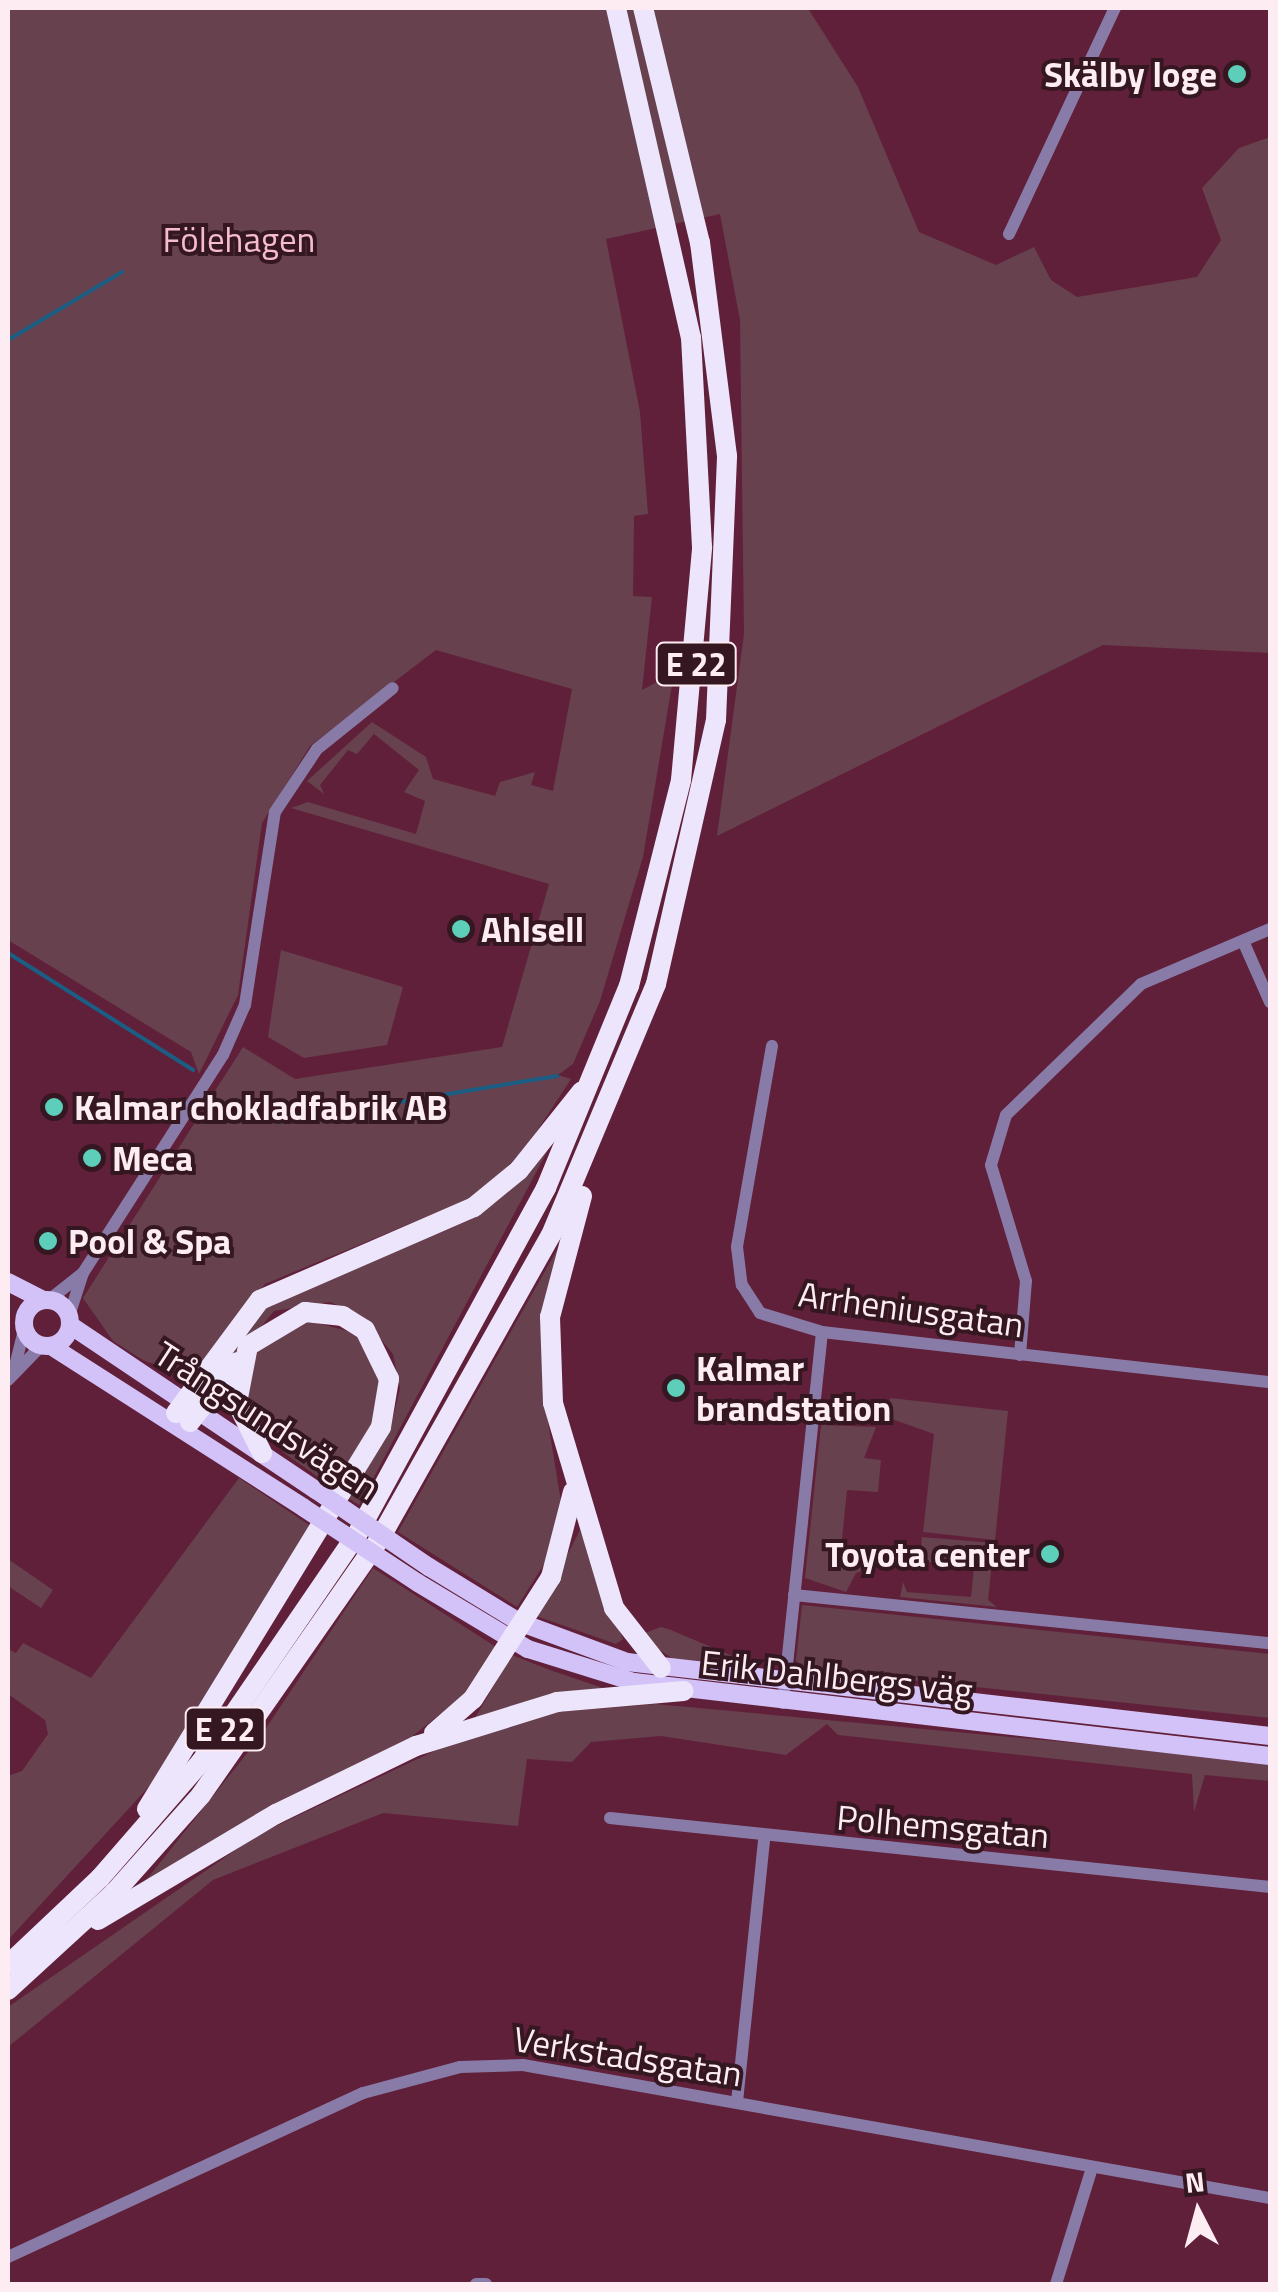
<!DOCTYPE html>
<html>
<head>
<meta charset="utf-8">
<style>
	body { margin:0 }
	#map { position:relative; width:1278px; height:2292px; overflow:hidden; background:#602039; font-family:"Titillium Web",sans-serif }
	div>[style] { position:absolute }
	.green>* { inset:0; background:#67414d }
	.stream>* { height:4px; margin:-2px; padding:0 2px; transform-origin:2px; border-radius:2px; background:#1c5d83 }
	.minor>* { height:12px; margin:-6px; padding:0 6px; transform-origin:6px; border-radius:6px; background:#897ba7 }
	.major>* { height:18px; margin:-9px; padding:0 9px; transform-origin:9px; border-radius:9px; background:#d3c2f8 }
	.major>.ring { margin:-9px; padding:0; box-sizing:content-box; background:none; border:18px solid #d3c2f8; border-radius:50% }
	.highway>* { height:20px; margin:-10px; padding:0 10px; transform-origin:10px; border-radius:10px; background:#ece5fb }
	.major-bridge>* { height:18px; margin:-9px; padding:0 9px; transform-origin:9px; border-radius:9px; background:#d3c2f8 }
	.dots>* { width:28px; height:28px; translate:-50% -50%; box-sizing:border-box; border:5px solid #341721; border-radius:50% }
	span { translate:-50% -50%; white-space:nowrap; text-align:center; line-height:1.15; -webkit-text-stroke:8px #341721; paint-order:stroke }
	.shield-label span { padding:2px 8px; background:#341721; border:2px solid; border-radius:8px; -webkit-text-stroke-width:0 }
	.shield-label { font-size:32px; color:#fdecf1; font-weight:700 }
	.poi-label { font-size:35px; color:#fdecf1; font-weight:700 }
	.right { translate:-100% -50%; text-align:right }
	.left { translate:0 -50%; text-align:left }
	.park-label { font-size:35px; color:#f6bbcd }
	.street-label { font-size:35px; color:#fdecf1 }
	.frame { position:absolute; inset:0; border:10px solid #fdecf1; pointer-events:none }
	.north { position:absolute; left:1148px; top:2162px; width:100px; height:100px; -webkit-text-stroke:8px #341721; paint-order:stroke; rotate:354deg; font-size:28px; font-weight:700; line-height:40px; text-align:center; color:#fdecf1 }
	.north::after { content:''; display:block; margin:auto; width:35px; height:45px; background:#fdecf1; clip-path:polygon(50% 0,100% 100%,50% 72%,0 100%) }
</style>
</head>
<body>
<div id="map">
	<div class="green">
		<div style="clip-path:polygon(8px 8px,809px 10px,858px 87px,919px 232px,996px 265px,1034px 247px,1051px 280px,1077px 297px,1197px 277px,1221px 240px,1202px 188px,1239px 148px,1270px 137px,1270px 653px,1103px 645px,717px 836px,744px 634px,740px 320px,720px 214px,606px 239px,640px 412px,648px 514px,634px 516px,633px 596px,652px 597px,642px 690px,674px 673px,643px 857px,600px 1001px,573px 1064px,558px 1075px,571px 1079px,524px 1151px,474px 1197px,265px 1284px,189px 1377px,143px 1360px,113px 1341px,83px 1298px,243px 1047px,295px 1079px,502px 1047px,549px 884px,291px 808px,308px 802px,416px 834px,425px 801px,404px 792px,419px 770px,374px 734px,357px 754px,348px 750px,320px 785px,324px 794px,307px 781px,372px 722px,426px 757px,433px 779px,495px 796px,500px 782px,535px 772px,531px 785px,553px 791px,572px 689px,436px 650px,310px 746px,262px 823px,238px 995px,199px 1074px,191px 1052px,8px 940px)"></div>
		<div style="clip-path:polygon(281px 950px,403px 987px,387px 1045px,304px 1058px,268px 1037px)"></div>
		<div style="clip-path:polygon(548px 1150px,359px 1505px,348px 1498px,391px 1425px,400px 1389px,393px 1354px,362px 1316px,330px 1302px,274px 1311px,208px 1391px,264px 1307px,470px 1220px)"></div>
		<div style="clip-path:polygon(558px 1248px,546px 1410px,563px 1514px,560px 1539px,517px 1607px,398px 1532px)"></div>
		<div style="clip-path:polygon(306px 1320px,355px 1333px,382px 1383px,378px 1412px,335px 1489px,283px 1452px,272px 1419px,245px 1400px,259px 1346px)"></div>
		<div style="clip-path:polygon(890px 1398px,1008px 1411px,995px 1540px,923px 1532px,934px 1434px,889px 1418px)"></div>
		<div style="clip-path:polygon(821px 1425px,876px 1427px,864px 1458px,881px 1460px,878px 1492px,847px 1490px,841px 1549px,850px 1560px,874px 1554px,873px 1567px,856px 1573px,846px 1592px,805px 1578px)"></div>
		<div style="clip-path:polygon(239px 1478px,312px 1527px,155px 1780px,8px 1940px,8px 1776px,22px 1771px,48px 1734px,45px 1720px,8px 1694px,8px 1649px,16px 1653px,23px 1643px,91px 1678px)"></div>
		<div style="clip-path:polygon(580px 1530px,623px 1639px,616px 1644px,536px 1616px)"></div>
		<div style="clip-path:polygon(922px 1537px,994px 1543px,988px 1600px,997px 1607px,900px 1597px,903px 1582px,907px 1592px,971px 1597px,974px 1567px,909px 1560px,896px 1544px,921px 1547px)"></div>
		<div style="clip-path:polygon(8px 1559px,53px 1590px,41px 1608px,8px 1586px)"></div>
		<div style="clip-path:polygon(373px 1568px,496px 1647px,474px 1687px,410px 1738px,143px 1884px,260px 1737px)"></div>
		<div style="clip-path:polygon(802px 1605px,1270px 1654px,1270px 1718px,806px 1669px,796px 1661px)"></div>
		<div style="clip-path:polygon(661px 1627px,671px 1630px,751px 1664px,680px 1663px,637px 1636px)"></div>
		<div style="clip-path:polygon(512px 1655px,550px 1670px,603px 1688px,475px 1718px)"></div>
		<div style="clip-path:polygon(655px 1704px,1270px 1761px,1270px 1781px,1205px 1775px,1194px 1812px,1192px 1774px,838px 1735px,827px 1724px,786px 1755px,661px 1736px,591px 1742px,572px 1762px,527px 1759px,518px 1826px,383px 1813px,213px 1880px,8px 2047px,8px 2007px,259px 1834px,447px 1745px,557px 1712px)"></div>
	</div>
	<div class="stream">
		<div style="left:8px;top:340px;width:133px;rotate:-30.8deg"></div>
		<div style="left:8px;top:953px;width:219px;rotate:32.3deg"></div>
		<div style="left:237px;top:1100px;width:47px;rotate:27.6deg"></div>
		<div style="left:279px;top:1122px;width:282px;rotate:-9.4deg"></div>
	</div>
	<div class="minor">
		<div style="left:1009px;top:234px;width:250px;rotate:-64.9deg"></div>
		<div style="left:1243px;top:941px;width:67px;rotate:66.1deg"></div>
		<div style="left:772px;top:1046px;width:204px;rotate:99.9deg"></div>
		<div style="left:737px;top:1247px;width:38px;rotate:83deg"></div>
		<div style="left:742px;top:1285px;width:33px;rotate:57deg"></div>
		<div style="left:760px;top:1313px;width:65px;rotate:17deg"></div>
		<div style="left:822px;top:1332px;width:451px;rotate:6.4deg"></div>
		<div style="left:49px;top:1300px;width:43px;rotate:-38.5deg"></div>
		<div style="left:83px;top:1273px;width:259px;rotate:-57.3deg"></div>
		<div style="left:223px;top:1055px;width:55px;rotate:-66.3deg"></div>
		<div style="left:245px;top:1005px;width:195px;rotate:-81.2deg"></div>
		<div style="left:275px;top:812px;width:76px;rotate:-56.3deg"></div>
		<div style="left:317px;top:749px;width:97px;rotate:-38.8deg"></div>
		<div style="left:69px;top:1316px;width:45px;rotate:-72deg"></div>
		<div style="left:1020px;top:1355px;width:74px;rotate:-85.4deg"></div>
		<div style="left:1026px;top:1281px;width:121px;rotate:-106.8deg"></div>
		<div style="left:991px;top:1165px;width:52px;rotate:-73.3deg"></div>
		<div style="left:1006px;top:1115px;width:188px;rotate:-44.1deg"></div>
		<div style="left:1141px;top:984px;width:140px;rotate:-23.1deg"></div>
		<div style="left:14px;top:1370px;width:45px;rotate:-76deg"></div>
		<div style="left:8px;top:1380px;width:49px;rotate:-45.8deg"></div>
		<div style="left:794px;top:1595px;width:478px;rotate:5.8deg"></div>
		<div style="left:783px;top:1703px;width:373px;rotate:-84deg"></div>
		<div style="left:610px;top:1818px;width:664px;rotate:5.97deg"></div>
		<div style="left:737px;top:2102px;width:264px;rotate:-84.1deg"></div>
		<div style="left:8px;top:2257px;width:391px;rotate:-24.8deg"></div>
		<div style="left:363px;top:2093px;width:100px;rotate:-15deg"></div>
		<div style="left:460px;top:2067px;width:63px;rotate:-1.8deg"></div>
		<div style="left:523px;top:2065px;width:759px;rotate:10.1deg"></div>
		<div style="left:476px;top:2284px;width:10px"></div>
		<div style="left:1056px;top:2284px;width:121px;rotate:-72.8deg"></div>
	</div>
	<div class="major">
		<div style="left:8px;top:1282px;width:39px;rotate:27deg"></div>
		<div class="ring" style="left:24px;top:1300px;width:28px;height:28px"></div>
		<div style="left:70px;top:1325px;width:296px;rotate:33.9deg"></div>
		<div style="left:51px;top:1346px;width:300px;rotate:32.6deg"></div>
		<div style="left:429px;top:1567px;width:105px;rotate:31.4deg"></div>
		<div style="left:519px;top:1622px;width:115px;rotate:20.3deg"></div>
		<div style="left:627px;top:1662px;width:647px;rotate:6.57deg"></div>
		<div style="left:418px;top:1583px;width:128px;rotate:31deg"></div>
		<div style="left:528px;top:1649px;width:111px;rotate:17.3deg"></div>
		<div style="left:634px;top:1682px;width:640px;rotate:6.64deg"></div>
	</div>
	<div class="highway">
		<div style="left:582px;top:1196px;width:125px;rotate:104.8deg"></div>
		<div style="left:550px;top:1317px;width:86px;rotate:88deg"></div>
		<div style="left:553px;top:1403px;width:214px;rotate:73.4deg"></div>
		<div style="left:614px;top:1608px;width:76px;rotate:51.9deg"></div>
		<div style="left:176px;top:1413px;width:141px;rotate:-53.4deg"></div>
		<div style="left:260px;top:1300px;width:233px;rotate:-23.5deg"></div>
		<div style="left:474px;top:1207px;width:58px;rotate:-39.4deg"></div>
		<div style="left:519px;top:1170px;width:101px;rotate:-51.4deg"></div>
		<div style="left:190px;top:1422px;width:76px;rotate:-51.9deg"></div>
		<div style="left:434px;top:1733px;width:52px;rotate:-41.1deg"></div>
		<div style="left:473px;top:1699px;width:145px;rotate:-57.4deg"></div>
		<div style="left:551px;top:1577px;width:88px;rotate:-75.5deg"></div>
		<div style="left:147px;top:1809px;width:448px;rotate:-58.5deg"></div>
		<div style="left:381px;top:1427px;width:49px;rotate:-80.5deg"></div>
		<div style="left:389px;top:1379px;width:55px;rotate:-116.1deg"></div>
		<div style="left:365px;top:1330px;width:26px;rotate:-148deg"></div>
		<div style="left:343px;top:1316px;width:38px;rotate:-174deg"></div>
		<div style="left:305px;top:1312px;width:66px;rotate:149.2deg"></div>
		<div style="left:248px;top:1346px;width:58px;rotate:100.9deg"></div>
		<div style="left:237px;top:1403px;width:56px;rotate:63.4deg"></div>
		<div style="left:98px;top:1920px;width:207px;rotate:-30.8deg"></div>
		<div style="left:276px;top:1814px;width:156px;rotate:-25.9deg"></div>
		<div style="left:416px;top:1746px;width:148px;rotate:-17.3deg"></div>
		<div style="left:557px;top:1702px;width:127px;rotate:-5deg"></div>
		<div style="left:8px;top:1965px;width:127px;rotate:-43.4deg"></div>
		<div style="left:100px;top:1878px;width:154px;rotate:-49deg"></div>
		<div style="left:201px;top:1762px;width:280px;rotate:-55.6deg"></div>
		<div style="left:359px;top:1531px;width:391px;rotate:-61.4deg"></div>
		<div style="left:546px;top:1188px;width:218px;rotate:-67.7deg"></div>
		<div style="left:629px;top:986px;width:212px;rotate:-75.8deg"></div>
		<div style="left:681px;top:780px;width:234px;rotate:-84.8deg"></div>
		<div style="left:702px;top:547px;width:209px;rotate:-93deg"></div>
		<div style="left:691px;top:338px;width:338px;rotate:-102.8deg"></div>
		<div style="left:8px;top:1990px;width:144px;rotate:-42.5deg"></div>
		<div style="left:114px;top:1893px;width:131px;rotate:-48.4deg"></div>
		<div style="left:201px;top:1795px;width:311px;rotate:-55.1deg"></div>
		<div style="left:379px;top:1540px;width:350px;rotate:-60.6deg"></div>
		<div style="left:551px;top:1235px;width:272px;rotate:-67.3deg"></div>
		<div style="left:656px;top:984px;width:271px;rotate:-77.2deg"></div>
		<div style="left:716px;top:720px;width:264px;rotate:-87.6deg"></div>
		<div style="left:727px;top:456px;width:215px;rotate:-97.2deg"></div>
		<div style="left:700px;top:243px;width:242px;rotate:-103.6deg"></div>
	</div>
	<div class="major-bridge">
		<div style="left:316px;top:1490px;width:137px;rotate:34.3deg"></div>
		<div style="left:304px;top:1508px;width:136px;rotate:33.3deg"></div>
	</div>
	<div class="dots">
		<div style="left:1237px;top:74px;background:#5dceb9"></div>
		<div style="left:461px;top:929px;background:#5dceb9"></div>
		<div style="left:54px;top:1107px;background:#5dceb9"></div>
		<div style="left:92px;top:1158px;background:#5dceb9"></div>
		<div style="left:48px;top:1241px;background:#5dceb9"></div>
		<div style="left:676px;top:1388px;background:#5dceb9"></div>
		<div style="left:1050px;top:1554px;background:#5dceb9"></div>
	</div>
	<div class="shield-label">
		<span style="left:696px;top:664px">E 22</span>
		<span style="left:225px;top:1729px">E 22</span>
	</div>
	<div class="poi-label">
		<span class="right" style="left:1217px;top:74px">Skälby loge</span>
		<span class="left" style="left:481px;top:929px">Ahlsell</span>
		<span class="left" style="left:74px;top:1107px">Kalmar chokladfabrik AB</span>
		<span class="left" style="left:112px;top:1158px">Meca</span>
		<span class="left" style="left:68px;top:1241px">Pool &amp; Spa</span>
		<span class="left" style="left:696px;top:1388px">Kalmar<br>brandstation</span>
		<span class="right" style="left:1030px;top:1554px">Toyota center</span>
	</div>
	<div class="park-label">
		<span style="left:239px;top:239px">Fölehagen</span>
	</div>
	<div class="street-label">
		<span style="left:911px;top:1309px;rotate:8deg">Arrheniusgatan</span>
		<span style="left:267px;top:1420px;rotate:33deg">Trångsundsvägen</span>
		<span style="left:837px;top:1676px;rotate:6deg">Erik Dahlbergs väg</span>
		<span style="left:943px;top:1826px;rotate:5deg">Polhemsgatan</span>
		<span style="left:628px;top:2056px;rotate:9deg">Verkstadsgatan</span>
	</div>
	<div class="frame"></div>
	<div class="north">N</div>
</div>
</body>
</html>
